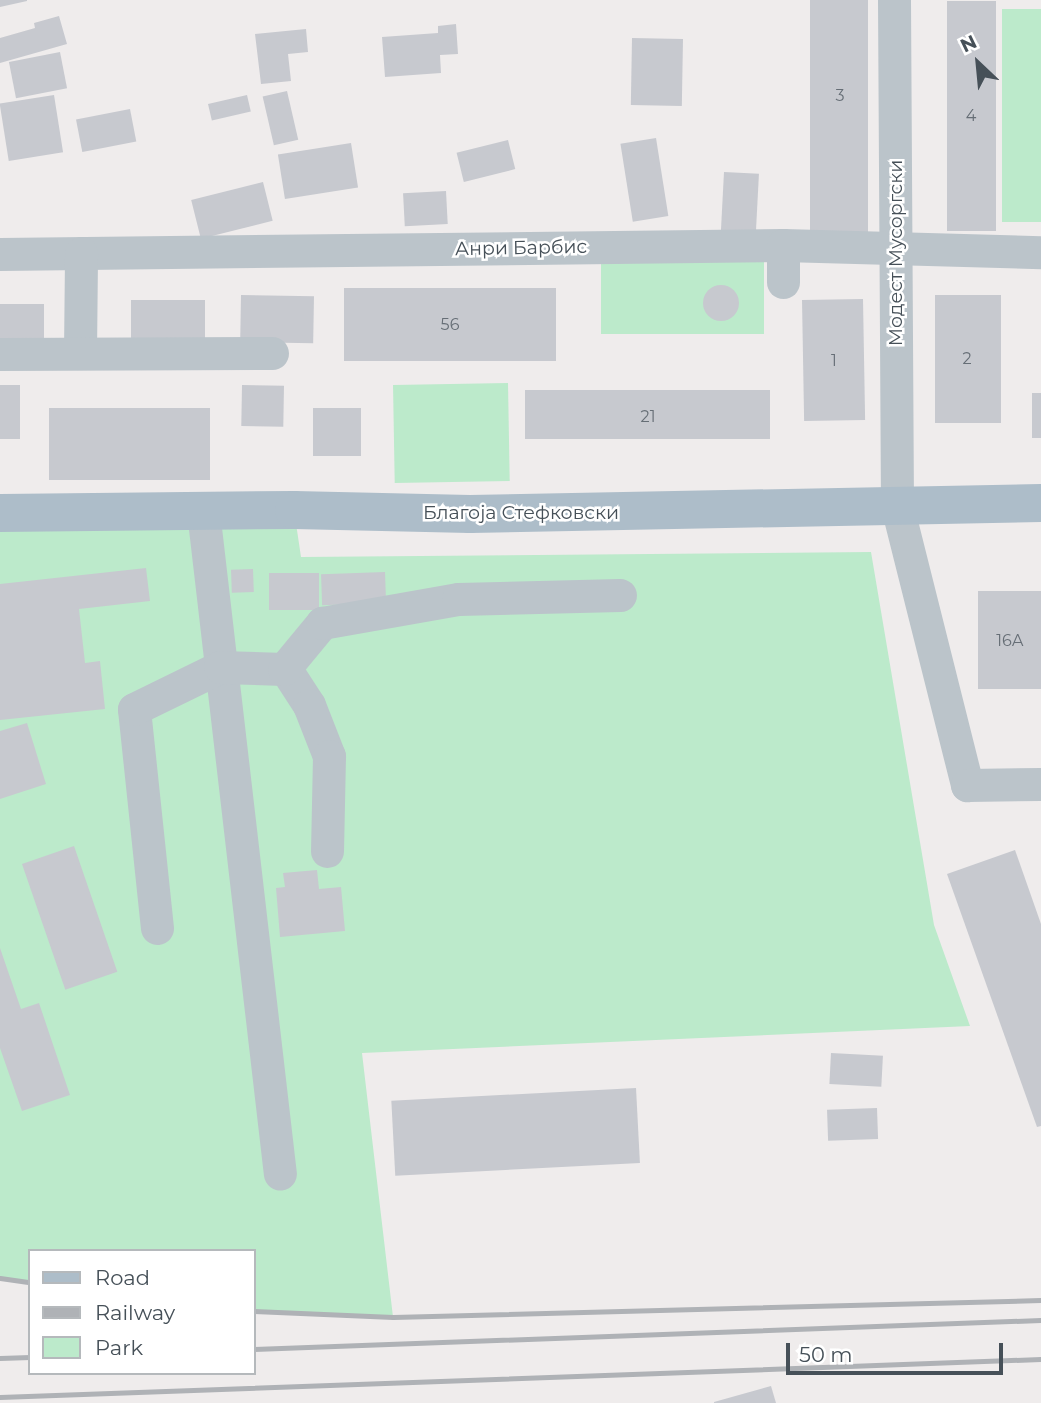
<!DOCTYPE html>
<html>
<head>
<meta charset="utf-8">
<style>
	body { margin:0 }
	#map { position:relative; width:1041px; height:1403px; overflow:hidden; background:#efecec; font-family:Montserrat,sans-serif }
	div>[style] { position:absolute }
	.green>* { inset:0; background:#bceacb; transform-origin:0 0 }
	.building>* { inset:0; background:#c7c9cf; transform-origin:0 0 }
	.round { border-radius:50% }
	.minor>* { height:33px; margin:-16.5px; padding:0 16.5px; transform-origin:16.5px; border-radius:16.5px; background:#bbc4ca }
	.major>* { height:38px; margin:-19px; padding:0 19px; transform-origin:19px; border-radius:19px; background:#adbdc9 }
	.rail>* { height:5px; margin:-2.5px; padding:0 2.5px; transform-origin:2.5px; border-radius:2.5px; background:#afb2b6 }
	span { translate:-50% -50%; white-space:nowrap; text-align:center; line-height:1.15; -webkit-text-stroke:5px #fff; paint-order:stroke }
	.number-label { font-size:16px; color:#666e76 }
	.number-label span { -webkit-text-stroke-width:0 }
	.street-label { font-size:19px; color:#465058 }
	.legend { position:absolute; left:28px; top:1249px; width:228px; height:126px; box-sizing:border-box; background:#fff; border:2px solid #b5b9bc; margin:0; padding:9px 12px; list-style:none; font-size:21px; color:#465058 }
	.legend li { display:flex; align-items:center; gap:14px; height:35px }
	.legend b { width:35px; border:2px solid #b5b9bc }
	.north { position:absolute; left:943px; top:28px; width:70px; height:70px; -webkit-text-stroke:5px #fff; paint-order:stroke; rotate:334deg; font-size:19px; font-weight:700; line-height:28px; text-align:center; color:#465058 }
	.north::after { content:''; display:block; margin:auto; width:24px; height:32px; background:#465058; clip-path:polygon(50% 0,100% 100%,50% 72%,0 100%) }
	.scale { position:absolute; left:786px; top:1343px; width:217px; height:32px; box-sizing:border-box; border:4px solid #465058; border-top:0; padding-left:9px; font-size:21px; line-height:24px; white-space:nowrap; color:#465058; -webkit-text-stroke:5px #fff; paint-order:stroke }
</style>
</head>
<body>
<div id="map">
	<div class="green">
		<div style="left:1041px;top:9px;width:213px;height:39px;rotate:90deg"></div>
		<div style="left:764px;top:259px;width:75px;height:163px;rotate:90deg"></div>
		<div style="left:508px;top:383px;width:98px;height:115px;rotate:89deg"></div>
		<div style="clip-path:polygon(294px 510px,301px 557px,871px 552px,934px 925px,970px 1026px,362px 1053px,393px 1317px,254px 1311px,254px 1251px,30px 1251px,30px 1282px,0 1277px,0 514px)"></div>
	</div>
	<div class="building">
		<div style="clip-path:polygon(0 0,27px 0,27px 1px,0 7px)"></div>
		<div style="left:810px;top:0;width:58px;height:233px"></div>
		<div style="left:947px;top:1px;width:49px;height:230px"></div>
		<div style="clip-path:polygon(59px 16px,67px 44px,0 63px,0 38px,35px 28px,34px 23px)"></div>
		<div style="clip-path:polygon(456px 24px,458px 54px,440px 55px,441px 73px,385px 77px,382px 37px,438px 33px,438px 26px)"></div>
		<div style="clip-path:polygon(306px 29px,308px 52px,288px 54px,291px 81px,261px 84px,255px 34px)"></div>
		<div style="left:632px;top:38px;width:51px;height:67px;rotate:1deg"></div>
		<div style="left:60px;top:52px;width:37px;height:52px;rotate:79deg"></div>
		<div style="left:287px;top:91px;width:50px;height:25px;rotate:77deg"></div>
		<div style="left:54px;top:95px;width:58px;height:55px;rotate:81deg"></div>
		<div style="left:247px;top:95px;width:17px;height:40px;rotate:77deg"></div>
		<div style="left:130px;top:109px;width:33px;height:55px;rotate:79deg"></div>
		<div style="left:656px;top:138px;width:79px;height:36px;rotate:81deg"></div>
		<div style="left:508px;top:140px;width:30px;height:53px;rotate:76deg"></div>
		<div style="left:351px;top:143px;width:45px;height:74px;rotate:81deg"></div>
		<div style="left:724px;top:172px;width:35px;height:59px;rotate:3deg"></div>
		<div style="left:263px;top:182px;width:40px;height:74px;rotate:76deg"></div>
		<div style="left:446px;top:191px;width:33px;height:43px;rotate:87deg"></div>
		<div class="round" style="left:703px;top:285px;width:36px;height:36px"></div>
		<div style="left:556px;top:288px;width:73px;height:212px;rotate:90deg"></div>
		<div style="left:241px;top:295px;width:73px;height:47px;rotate:1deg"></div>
		<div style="left:935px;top:295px;width:66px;height:128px"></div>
		<div style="left:863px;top:299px;width:121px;height:61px;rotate:89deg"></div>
		<div style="left:205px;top:300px;width:41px;height:74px;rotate:90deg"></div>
		<div style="left:0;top:304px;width:44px;height:42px"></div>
		<div style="left:0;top:385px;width:20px;height:54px"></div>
		<div style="left:242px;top:385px;width:42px;height:41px;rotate:1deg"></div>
		<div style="left:770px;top:390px;width:49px;height:245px;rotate:90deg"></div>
		<div style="left:1032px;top:393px;width:9px;height:45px"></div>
		<div style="left:49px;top:408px;width:161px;height:72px"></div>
		<div style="left:313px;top:408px;width:48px;height:48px"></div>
		<div style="clip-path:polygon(146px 568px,150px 601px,79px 609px,85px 663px,100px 661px,105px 709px,0 720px,0 584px)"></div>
		<div style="left:253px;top:569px;width:23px;height:22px;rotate:88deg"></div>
		<div style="left:385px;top:572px;width:31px;height:64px;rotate:88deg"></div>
		<div style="left:269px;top:573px;width:50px;height:37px"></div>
		<div style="left:1041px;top:591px;width:98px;height:63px;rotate:90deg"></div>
		<div style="clip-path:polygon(27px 723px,46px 784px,0 799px,0 731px)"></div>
		<div style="left:74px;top:846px;width:133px;height:55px;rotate:71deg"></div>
		<div style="clip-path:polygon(1015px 850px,1041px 924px,1041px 1126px,1037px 1127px,947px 874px)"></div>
		<div style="clip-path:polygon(317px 870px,319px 889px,341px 887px,345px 931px,280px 937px,276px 888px,285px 887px,283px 873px)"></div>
		<div style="clip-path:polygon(0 948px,21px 1009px,39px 1003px,70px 1095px,22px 1111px,0 1048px)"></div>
		<div style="left:831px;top:1053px;width:52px;height:31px;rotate:3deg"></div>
		<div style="left:636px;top:1088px;width:75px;height:245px;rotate:87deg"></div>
		<div style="left:877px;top:1108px;width:31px;height:50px;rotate:88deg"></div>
		<div style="clip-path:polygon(771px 1386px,776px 1403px,714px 1403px,714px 1402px)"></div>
	</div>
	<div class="minor">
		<div style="left:894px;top:0;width:506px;rotate:89.66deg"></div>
		<div style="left:897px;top:506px;width:288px;rotate:75.9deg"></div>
		<div style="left:967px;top:785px;width:74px;rotate:-0.8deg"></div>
		<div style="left:0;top:254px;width:783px;rotate:-0.66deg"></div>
		<div style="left:783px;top:245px;width:258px;rotate:1.6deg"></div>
		<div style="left:783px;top:282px;width:37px;rotate:-90deg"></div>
		<div style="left:80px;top:353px;width:100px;rotate:-89.4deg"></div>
		<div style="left:0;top:354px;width:272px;rotate:-0.2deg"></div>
		<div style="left:203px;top:511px;width:667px;rotate:83.38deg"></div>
		<div style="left:285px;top:668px;width:44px;rotate:57deg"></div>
		<div style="left:309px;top:705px;width:55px;rotate:68.6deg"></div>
		<div style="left:329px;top:756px;width:95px;rotate:91.2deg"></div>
		<div style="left:157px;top:928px;width:220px;rotate:-96deg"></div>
		<div style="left:134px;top:709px;width:96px;rotate:-26deg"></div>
		<div style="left:220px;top:667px;width:64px;rotate:1.8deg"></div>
		<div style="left:284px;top:669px;width:60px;rotate:-50.4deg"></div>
		<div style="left:322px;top:623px;width:138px;rotate:-10deg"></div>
		<div style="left:458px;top:599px;width:162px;rotate:-1.4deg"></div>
	</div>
	<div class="major">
		<div style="left:0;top:513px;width:294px;rotate:-0.6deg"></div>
		<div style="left:294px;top:510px;width:176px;rotate:1.3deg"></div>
		<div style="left:470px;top:514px;width:571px;rotate:-1.1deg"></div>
	</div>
	<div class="rail">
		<div style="left:0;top:1278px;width:30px;rotate:8deg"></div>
		<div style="left:254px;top:1311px;width:139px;rotate:2.5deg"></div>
		<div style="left:393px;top:1317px;width:648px;rotate:-1.5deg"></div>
		<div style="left:254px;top:1349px;width:788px;rotate:-2.11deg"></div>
		<div style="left:0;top:1358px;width:30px;rotate:-2deg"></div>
		<div style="left:0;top:1397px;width:1042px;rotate:-2.09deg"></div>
	</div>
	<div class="number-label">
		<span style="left:840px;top:96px">3</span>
		<span style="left:971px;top:116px">4</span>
		<span style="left:450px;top:325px">56</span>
		<span style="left:967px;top:359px">2</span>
		<span style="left:834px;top:361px">1</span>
		<span style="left:648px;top:417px">21</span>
		<span style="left:1010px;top:641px">16А</span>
	</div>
	<div class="street-label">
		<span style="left:521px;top:248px;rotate:-1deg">Анри Барбис</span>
		<span style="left:896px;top:253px;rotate:-90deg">Модест Мусоргски</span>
		<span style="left:521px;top:513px">Благоја Стефковски</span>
	</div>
	<ul class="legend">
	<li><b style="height:9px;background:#adbdc9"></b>Road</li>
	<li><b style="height:9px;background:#afb2b6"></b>Railway</li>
	<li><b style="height:19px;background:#bceacb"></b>Park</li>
	</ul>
	<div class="north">N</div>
	<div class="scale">50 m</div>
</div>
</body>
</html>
